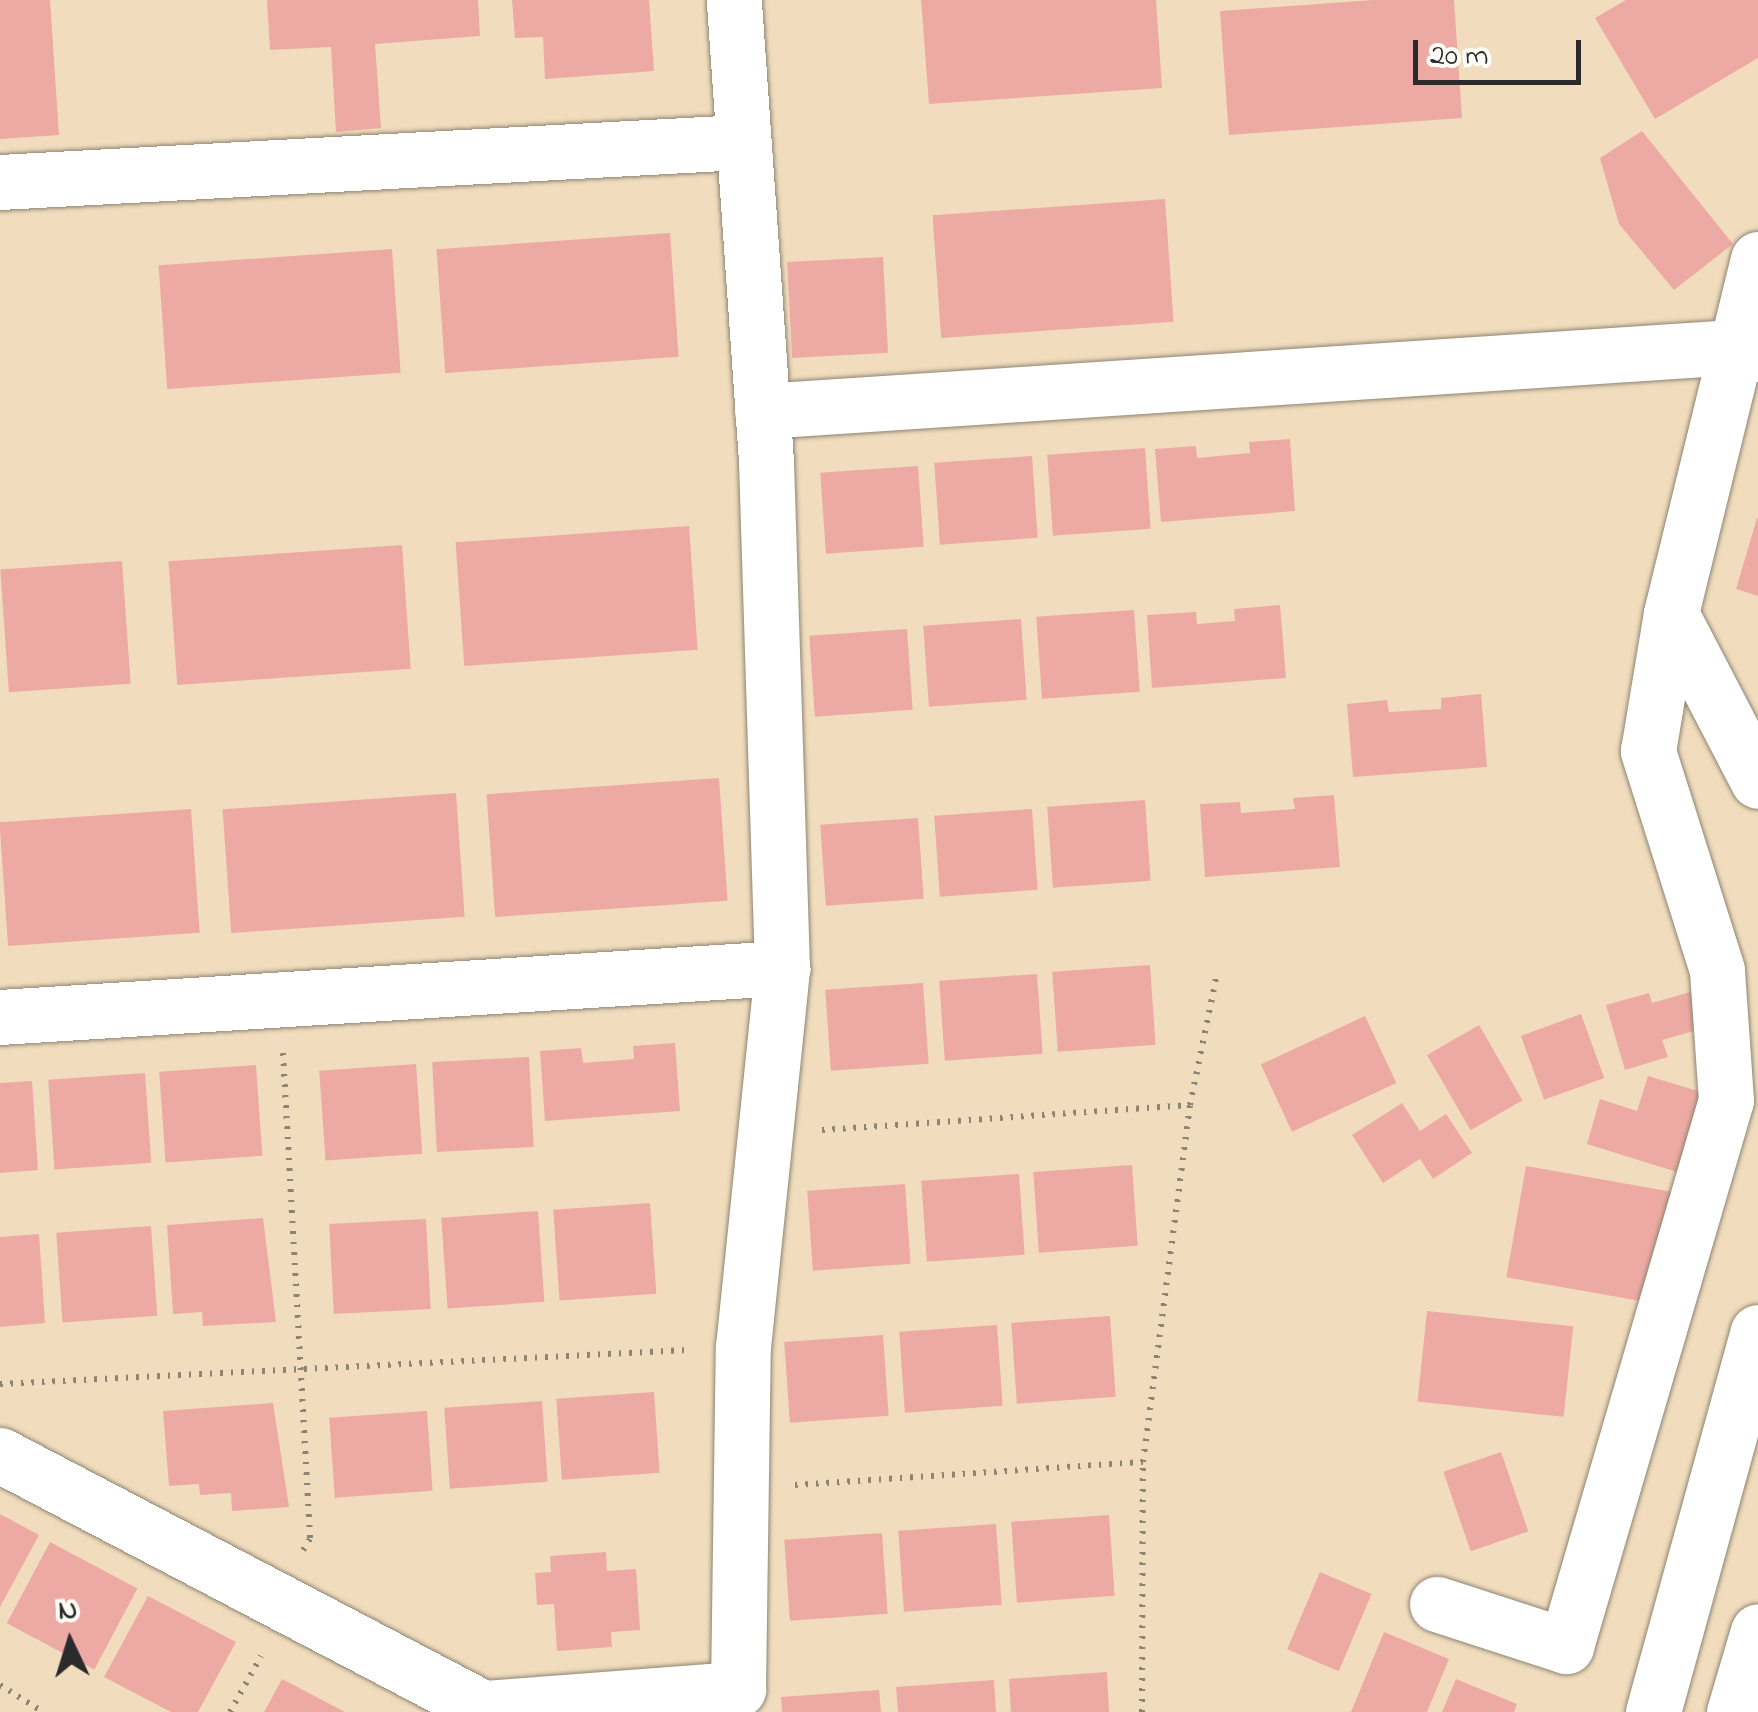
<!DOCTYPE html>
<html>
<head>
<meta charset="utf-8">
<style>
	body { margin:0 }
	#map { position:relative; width:1758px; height:1712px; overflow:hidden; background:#f1ddbd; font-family:"Indie Flower",sans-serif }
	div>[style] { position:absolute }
	.building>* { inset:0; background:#edaaa4; transform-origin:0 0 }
	.path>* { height:6px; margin-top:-3px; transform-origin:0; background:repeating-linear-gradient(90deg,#8e8474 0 2.5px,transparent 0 10.5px) }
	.roads { filter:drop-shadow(0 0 2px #8e8474) drop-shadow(0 0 2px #8e8474) }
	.minor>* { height:55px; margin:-27.5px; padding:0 27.5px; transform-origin:27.5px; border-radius:27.5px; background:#fff }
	span { translate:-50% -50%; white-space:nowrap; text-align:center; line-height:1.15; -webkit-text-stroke:8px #fdfcf7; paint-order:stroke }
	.north { position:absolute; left:20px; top:1592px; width:100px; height:100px; -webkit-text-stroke:8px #fdfcf7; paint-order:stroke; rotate:356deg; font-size:28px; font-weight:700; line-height:40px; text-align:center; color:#2b2b2b }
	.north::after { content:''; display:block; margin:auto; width:35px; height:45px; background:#2b2b2b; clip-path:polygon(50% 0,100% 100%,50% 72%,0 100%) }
	.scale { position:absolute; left:1413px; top:40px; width:168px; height:45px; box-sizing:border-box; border:5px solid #2b2b2b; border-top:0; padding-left:12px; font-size:30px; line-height:35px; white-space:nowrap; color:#2b2b2b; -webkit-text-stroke:8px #fdfcf7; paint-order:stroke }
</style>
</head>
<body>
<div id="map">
	<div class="building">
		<div style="clip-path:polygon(0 0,50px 0,59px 135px,0 139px)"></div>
		<div style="clip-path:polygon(267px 0,478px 0,480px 36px,375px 44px,381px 128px,336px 132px,331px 47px,270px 50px)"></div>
		<div style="clip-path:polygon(512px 0,649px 0,654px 71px,545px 79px,543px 37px,515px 38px)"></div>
		<div style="clip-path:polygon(921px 0,1156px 0,1162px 88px,929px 104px)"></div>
		<div style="clip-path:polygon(1373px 0,1454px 0,1462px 118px,1229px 135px,1220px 11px)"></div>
		<div style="clip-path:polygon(1626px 0,1758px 0,1758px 58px,1655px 119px,1595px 18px)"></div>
		<div style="clip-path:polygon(1642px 131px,1733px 244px,1674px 290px,1619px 224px,1600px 158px)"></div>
		<div style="left:1165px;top:199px;width:123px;height:233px;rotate:86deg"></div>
		<div style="left:670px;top:233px;width:124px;height:234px;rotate:86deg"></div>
		<div style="left:392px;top:249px;width:124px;height:234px;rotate:86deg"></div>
		<div style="left:883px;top:257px;width:96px;height:96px;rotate:87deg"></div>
		<div style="clip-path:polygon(1290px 439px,1295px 511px,1161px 522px,1155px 449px,1196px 446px,1197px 458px,1250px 453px,1249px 442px)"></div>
		<div style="left:1145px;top:448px;width:81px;height:98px;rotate:86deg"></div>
		<div style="left:1032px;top:456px;width:82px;height:98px;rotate:86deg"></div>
		<div style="left:918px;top:466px;width:81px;height:98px;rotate:86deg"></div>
		<div style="clip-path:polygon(1757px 518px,1758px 518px,1758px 596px,1736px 589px)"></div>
		<div style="left:689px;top:526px;width:124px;height:234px;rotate:86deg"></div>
		<div style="left:402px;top:545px;width:124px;height:234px;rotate:86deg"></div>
		<div style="left:122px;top:561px;width:123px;height:122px;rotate:86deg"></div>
		<div style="clip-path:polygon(1280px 605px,1286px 678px,1152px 688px,1147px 615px,1196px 612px,1197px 624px,1235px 621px,1234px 609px)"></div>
		<div style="left:1134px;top:610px;width:82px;height:98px;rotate:86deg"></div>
		<div style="left:1021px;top:619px;width:81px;height:98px;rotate:86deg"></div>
		<div style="left:907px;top:629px;width:81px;height:98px;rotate:86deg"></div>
		<div style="clip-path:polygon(1481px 694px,1487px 767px,1353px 777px,1347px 704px,1387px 700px,1389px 712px,1441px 709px,1441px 698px)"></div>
		<div style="left:719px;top:778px;width:123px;height:233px;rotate:86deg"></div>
		<div style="left:456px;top:793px;width:124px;height:234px;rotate:86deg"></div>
		<div style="clip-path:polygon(1334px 795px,1340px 867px,1205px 877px,1200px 804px,1240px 802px,1241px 813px,1295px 809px,1293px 798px)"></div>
		<div style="left:1145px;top:800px;width:81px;height:98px;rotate:86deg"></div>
		<div style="left:191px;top:809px;width:124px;height:192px;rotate:86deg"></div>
		<div style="left:1032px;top:809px;width:81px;height:98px;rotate:86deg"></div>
		<div style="left:918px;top:818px;width:81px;height:98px;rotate:86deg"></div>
		<div style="left:1150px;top:965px;width:80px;height:98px;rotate:86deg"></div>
		<div style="left:1037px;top:974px;width:80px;height:98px;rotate:86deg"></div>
		<div style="left:923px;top:983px;width:81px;height:98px;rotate:86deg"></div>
		<div style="clip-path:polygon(1690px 992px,1701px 1029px,1662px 1040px,1668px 1057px,1625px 1070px,1606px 1005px,1649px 993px,1652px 1003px)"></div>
		<div style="left:1581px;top:1014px;width:68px;height:64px;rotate:70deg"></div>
		<div style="left:1365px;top:1016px;width:74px;height:115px;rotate:65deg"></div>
		<div style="left:1479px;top:1025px;width:87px;height:60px;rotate:60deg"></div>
		<div style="clip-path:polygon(675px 1043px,680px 1111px,545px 1121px,540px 1051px,581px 1048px,583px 1063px,634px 1059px,633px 1046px)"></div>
		<div style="left:529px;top:1057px;width:90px;height:97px;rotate:87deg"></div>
		<div style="left:416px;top:1064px;width:90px;height:97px;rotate:86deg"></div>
		<div style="left:256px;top:1065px;width:91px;height:97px;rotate:86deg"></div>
		<div style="left:145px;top:1073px;width:90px;height:97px;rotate:86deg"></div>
		<div style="clip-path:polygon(1648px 1076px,1701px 1092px,1677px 1172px,1587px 1144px,1600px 1099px,1637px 1111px)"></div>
		<div style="clip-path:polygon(32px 1081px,38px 1170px,0 1173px,0 1083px)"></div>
		<div style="clip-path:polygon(1402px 1103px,1420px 1131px,1446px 1114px,1472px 1153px,1433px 1179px,1420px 1159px,1383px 1183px,1352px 1135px)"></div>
		<div style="left:1132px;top:1165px;width:81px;height:99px;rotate:86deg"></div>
		<div style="left:1526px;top:1166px;width:148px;height:113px;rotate:10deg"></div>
		<div style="left:1019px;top:1174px;width:81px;height:98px;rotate:86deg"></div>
		<div style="left:905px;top:1184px;width:80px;height:98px;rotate:86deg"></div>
		<div style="left:650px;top:1203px;width:91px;height:97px;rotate:86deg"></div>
		<div style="left:538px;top:1211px;width:91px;height:97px;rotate:86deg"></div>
		<div style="clip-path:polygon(263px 1218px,276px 1322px,203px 1326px,202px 1312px,173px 1314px,167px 1225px)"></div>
		<div style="left:426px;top:1219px;width:90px;height:97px;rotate:87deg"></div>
		<div style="left:151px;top:1226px;width:90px;height:95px;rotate:86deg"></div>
		<div style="clip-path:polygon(39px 1234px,45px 1323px,0 1327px,0 1237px)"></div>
		<div style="left:1427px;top:1311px;width:147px;height:91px;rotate:6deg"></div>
		<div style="left:1110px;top:1316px;width:81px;height:99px;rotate:86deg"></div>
		<div style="left:997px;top:1325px;width:81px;height:98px;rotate:86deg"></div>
		<div style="left:883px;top:1335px;width:81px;height:99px;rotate:86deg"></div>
		<div style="left:654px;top:1392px;width:81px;height:98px;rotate:86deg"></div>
		<div style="left:542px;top:1401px;width:81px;height:98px;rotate:86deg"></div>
		<div style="clip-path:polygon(273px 1403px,289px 1507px,232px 1511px,231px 1493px,200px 1495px,199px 1484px,169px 1486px,163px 1411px)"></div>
		<div style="left:427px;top:1411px;width:80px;height:98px;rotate:86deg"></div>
		<div style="left:1501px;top:1452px;width:84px;height:61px;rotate:71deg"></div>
		<div style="clip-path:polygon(0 1514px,39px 1535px,0 1607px)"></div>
		<div style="left:1109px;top:1515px;width:81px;height:98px;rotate:86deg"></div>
		<div style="left:996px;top:1524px;width:81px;height:98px;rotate:86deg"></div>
		<div style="left:882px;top:1533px;width:81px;height:98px;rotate:86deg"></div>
		<div style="left:50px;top:1542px;width:99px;height:92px;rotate:28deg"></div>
		<div style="clip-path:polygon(606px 1552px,607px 1571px,636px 1569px,640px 1630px,611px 1632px,612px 1647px,557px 1651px,554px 1604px,537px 1605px,535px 1573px,551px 1572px,550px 1556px)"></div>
		<div style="left:1320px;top:1572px;width:56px;height:84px;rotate:23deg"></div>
		<div style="clip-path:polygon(148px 1596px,236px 1642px,198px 1712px,171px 1712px,104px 1677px)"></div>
		<div style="clip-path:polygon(1384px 1632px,1449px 1659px,1427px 1712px,1351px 1712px)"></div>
		<div style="clip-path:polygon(1107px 1672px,1109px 1712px,1011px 1712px,1009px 1679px)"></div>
		<div style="clip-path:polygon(282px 1679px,345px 1712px,264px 1712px)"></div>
		<div style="clip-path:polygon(1456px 1679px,1517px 1704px,1514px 1712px,1442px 1712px)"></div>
		<div style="clip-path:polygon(994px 1680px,996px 1712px,898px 1712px,896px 1687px)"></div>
		<div style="clip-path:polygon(879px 1690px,881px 1712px,782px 1712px,781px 1697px)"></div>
	</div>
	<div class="path">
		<div style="left:283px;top:1053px;width:487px;rotate:86.8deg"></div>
		<div style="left:310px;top:1539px;width:15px;rotate:122deg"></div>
		<div style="left:822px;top:1130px;width:369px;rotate:-3.9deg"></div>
		<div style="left:0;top:1384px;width:688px;rotate:-2.83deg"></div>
		<div style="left:795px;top:1485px;width:349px;rotate:-3.8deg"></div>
		<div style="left:0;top:1685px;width:51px;rotate:32.1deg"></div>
		<div style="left:230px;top:1712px;width:64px;rotate:-61deg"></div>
		<div style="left:1142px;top:1712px;width:250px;rotate:-89.8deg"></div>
		<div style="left:1143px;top:1462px;width:360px;rotate:-82.5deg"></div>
		<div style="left:1190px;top:1105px;width:130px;rotate:-78.4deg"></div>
	</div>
	<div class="roads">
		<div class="minor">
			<div style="left:0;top:182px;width:743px;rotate:-3.09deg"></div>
			<div style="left:1758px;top:259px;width:366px;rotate:103.8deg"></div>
			<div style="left:1671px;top:614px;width:188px;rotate:62.5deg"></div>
			<div style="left:762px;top:411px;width:974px;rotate:-3.77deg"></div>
			<div style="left:1734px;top:347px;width:25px;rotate:16deg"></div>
			<div style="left:0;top:1017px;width:784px;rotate:-3.59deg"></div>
			<div style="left:0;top:1455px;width:545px;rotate:27.65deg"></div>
			<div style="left:483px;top:1708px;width:256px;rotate:-4.3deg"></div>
			<div style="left:738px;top:1689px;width:342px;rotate:-89.2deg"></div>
			<div style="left:743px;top:1347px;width:381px;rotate:-84.1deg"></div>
			<div style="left:782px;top:968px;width:507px;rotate:-91.81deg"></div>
			<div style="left:766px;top:461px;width:462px;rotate:-94deg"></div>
			<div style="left:1437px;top:1604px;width:136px;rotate:18deg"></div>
			<div style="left:1566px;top:1646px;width:569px;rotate:-73.67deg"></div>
			<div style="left:1726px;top:1100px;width:130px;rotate:-94deg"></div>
			<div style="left:1717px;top:970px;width:230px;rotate:-107.5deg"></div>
			<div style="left:1648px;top:751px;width:139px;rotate:-80.5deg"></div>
			<div style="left:1653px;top:1712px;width:394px;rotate:-74.6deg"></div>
			<div style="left:1734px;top:1712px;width:84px;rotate:-73.5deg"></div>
		</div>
	</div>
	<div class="north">N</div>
	<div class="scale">20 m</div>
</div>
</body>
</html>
